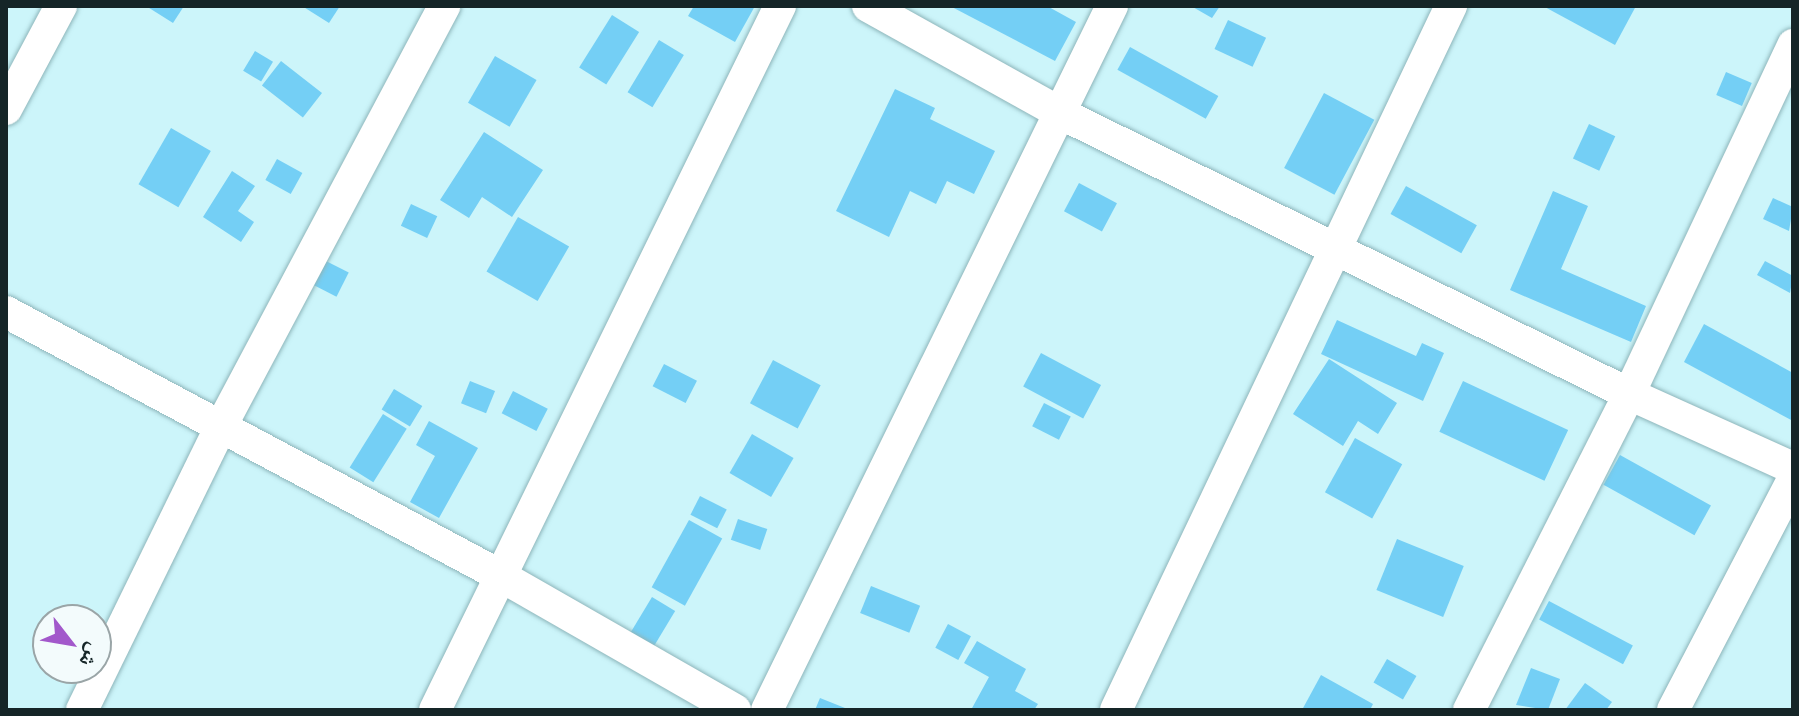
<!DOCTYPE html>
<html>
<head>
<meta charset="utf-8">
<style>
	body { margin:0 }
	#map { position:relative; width:1799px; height:716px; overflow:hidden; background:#ccf5fa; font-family:Roboto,"Noto Naskh Arabic",sans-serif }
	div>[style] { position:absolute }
	.building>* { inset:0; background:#74cff5; transform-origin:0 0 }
	.roads { filter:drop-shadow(0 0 2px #8db5ba) drop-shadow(0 0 2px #8db5ba) }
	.street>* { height:32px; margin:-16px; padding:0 16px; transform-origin:16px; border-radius:16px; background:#fff }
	span { translate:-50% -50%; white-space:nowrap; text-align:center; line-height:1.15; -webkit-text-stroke:7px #f3fbfc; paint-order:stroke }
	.frame { position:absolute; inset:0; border:8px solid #152527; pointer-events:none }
	.north { position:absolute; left:32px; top:604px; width:80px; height:80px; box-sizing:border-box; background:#f3fbfc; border:2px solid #9aa5a7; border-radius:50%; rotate:121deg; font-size:22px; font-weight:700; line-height:32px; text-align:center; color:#152527 }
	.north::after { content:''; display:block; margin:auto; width:28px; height:36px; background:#a258cb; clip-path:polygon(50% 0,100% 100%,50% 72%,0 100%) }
</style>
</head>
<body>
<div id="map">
	<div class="building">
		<div style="clip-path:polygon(146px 6px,184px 6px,173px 23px)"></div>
		<div style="clip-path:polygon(302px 6px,340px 6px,329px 23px)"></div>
		<div style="clip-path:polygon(694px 6px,755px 6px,735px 42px,688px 16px)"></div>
		<div style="clip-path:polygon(950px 6px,1047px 6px,1076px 22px,1055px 61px)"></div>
		<div style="clip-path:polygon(1191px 6px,1220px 6px,1212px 18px)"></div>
		<div style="clip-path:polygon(1543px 6px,1636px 6px,1615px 45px)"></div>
		<div style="left:612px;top:15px;width:32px;height:62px;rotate:32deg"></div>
		<div style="left:1228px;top:20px;width:42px;height:32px;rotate:25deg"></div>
		<div style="left:659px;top:40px;width:29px;height:61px;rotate:31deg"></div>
		<div style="left:1130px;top:47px;width:101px;height:26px;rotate:29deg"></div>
		<div style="left:255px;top:51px;width:21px;height:23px;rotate:31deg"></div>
		<div style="left:495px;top:56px;width:48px;height:54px;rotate:30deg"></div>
		<div style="left:281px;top:61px;width:52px;height:31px;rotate:38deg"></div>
		<div style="left:1726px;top:72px;width:28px;height:25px;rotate:23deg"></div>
		<div style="clip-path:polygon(895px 89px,935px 108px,930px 119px,995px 151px,974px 194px,947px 181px,936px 204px,910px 191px,889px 237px,836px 211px)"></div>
		<div style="left:1324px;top:93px;width:57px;height:85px;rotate:28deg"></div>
		<div style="left:1589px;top:124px;width:29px;height:38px;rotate:25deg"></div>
		<div style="left:171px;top:128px;width:46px;height:65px;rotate:30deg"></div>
		<div style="clip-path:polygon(484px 132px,543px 170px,512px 217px,482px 197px,469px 218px,440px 200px)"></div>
		<div style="left:277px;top:159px;width:29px;height:24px;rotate:29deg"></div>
		<div style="clip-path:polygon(232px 171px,255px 186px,238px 211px,254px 222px,241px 242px,203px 217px)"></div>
		<div style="left:1079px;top:183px;width:43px;height:32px;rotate:28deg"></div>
		<div style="left:1406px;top:186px;width:81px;height:32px;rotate:29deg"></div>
		<div style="clip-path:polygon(1553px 191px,1588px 206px,1561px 269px,1646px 306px,1631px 342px,1510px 290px)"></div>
		<div style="clip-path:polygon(1773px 198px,1793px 207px,1789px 231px,1763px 219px)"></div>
		<div style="left:411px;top:204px;width:29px;height:24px;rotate:25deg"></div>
		<div style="left:518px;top:217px;width:59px;height:63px;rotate:30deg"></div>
		<div style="left:322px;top:259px;width:30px;height:27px;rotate:27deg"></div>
		<div style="clip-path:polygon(1765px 261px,1793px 276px,1790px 293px,1757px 275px)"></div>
		<div style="clip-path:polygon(1337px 320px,1416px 356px,1422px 343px,1444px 353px,1423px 401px,1321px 354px)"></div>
		<div style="clip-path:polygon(1704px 324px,1793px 373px,1793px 421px,1684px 362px)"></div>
		<div style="left:1041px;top:353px;width:68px;height:38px;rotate:28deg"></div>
		<div style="clip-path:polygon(1329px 359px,1397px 403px,1378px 434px,1358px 421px,1343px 446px,1293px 414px)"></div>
		<div style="left:773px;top:360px;width:54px;height:49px;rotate:28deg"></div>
		<div style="left:664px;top:364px;width:37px;height:25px;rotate:27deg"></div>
		<div style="left:470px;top:381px;width:27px;height:24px;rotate:22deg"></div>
		<div style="left:1463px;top:381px;width:116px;height:56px;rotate:25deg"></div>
		<div style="left:394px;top:389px;width:33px;height:24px;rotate:31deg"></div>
		<div style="left:513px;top:391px;width:39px;height:25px;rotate:27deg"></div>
		<div style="left:1044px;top:403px;width:30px;height:26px;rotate:27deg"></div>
		<div style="left:383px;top:414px;width:28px;height:63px;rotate:32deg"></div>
		<div style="clip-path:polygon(429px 421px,478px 448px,439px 518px,410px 502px,435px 456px,416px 445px)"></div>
		<div style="left:752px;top:434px;width:48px;height:45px;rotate:30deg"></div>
		<div style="left:1355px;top:438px;width:54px;height:62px;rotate:29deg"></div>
		<div style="left:1620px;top:455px;width:104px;height:34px;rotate:29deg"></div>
		<div style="left:700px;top:496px;width:30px;height:21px;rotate:27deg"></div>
		<div style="left:738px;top:519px;width:31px;height:22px;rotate:19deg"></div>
		<div style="left:689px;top:520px;width:38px;height:77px;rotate:29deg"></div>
		<div style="left:1397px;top:539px;width:72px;height:55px;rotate:22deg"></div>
		<div style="left:871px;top:586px;width:53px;height:29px;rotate:22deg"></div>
		<div style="left:652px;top:597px;width:27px;height:43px;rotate:31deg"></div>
		<div style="left:1549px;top:601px;width:95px;height:21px;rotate:28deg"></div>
		<div style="left:948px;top:624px;width:26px;height:27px;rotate:28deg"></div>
		<div style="clip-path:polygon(977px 641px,1026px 669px,1015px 691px,1038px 704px,1034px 710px,971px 710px,989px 677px,964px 663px)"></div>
		<div style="left:1387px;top:659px;width:34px;height:27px;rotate:30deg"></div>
		<div style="clip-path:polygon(1531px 668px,1560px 679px,1548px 710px,1516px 705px)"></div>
		<div style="clip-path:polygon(1321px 675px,1373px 704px,1370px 710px,1302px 710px)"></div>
		<div style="clip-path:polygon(1585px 683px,1612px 702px,1606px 710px,1565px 710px)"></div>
		<div style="clip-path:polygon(820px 698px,850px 710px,815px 710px)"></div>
	</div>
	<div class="roads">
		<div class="street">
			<div style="left:868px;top:6px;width:220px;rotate:29.1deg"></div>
			<div style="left:1060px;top:113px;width:635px;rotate:26.28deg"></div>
			<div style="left:1629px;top:394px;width:180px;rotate:24.3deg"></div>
			<div style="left:6px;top:109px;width:117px;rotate:-61.9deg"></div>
			<div style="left:6px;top:312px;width:561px;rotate:28.07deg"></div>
			<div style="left:501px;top:576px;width:270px;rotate:29.8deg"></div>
			<div style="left:82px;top:710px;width:314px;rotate:-63.9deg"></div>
			<div style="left:220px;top:428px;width:478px;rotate:-62deg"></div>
			<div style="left:435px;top:710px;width:784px;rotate:-63.89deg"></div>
			<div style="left:767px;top:710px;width:784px;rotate:-63.89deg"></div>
			<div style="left:1116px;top:710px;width:780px;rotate:-64.55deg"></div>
			<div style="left:1469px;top:710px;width:354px;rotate:-63.1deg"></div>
			<div style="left:1629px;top:394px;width:386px;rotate:-64.8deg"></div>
			<div style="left:1673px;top:710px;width:260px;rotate:-62.5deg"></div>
		</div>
	</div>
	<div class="frame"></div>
	<div class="north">ش</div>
</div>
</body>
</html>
